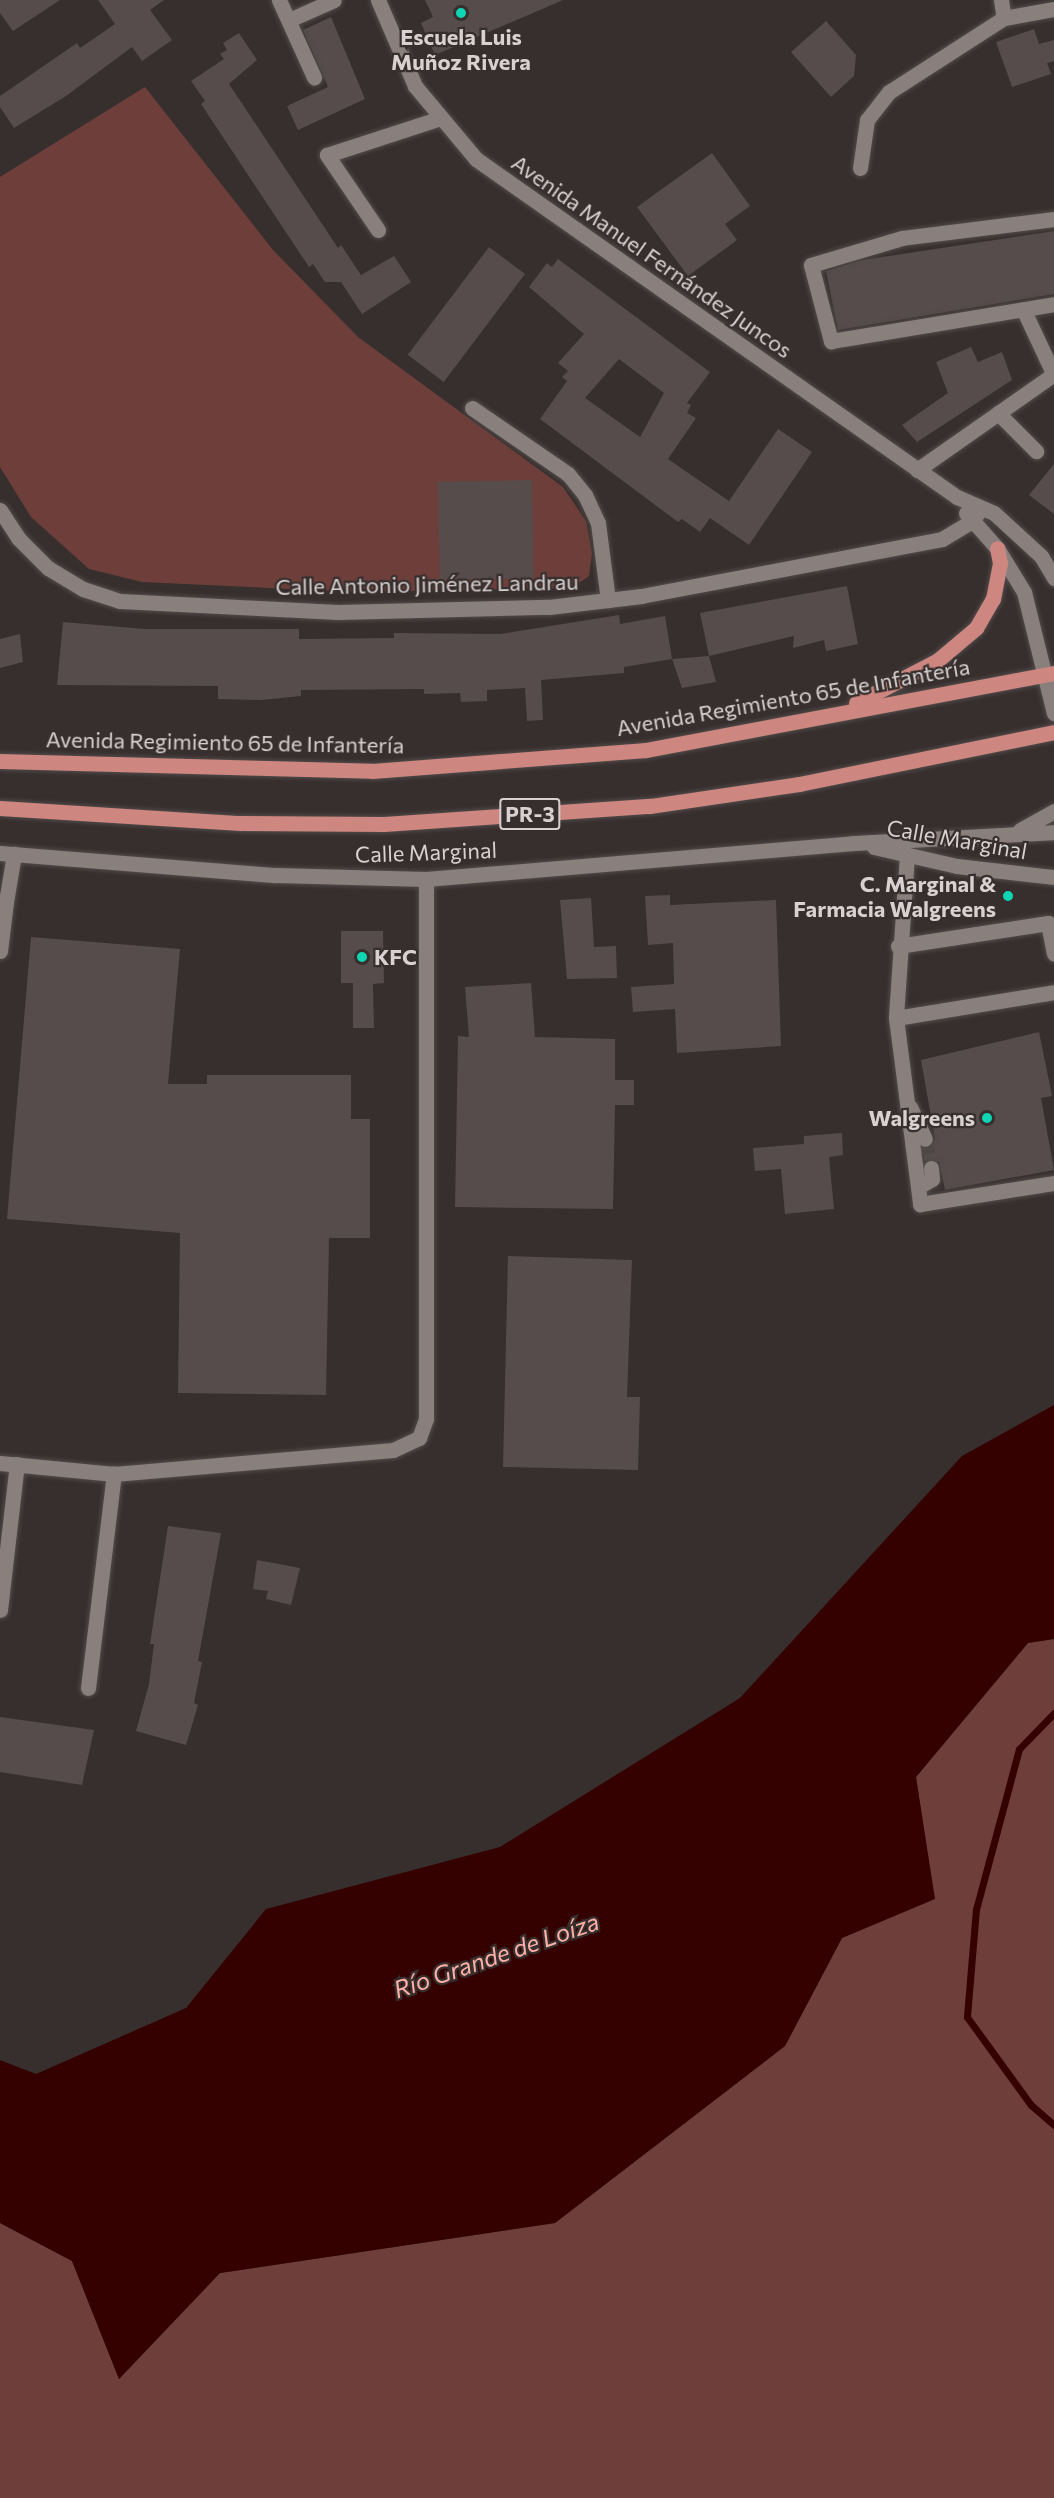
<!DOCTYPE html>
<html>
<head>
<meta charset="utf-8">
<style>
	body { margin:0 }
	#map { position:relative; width:1054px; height:2498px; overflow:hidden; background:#372f2e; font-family:Commissioner,sans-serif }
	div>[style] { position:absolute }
	.green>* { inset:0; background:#6e3f3a }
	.water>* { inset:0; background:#340000 }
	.stream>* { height:7px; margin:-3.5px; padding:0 3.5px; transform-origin:3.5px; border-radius:3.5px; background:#340000 }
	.building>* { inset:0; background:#554c4b; transform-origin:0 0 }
	.minor-tunnel>* { height:15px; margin-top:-7.5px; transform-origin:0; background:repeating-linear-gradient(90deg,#4f4746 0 15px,transparent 0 23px) }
	.roads { filter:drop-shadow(0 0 2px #524b4a) drop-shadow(0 0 2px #524b4a) }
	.minor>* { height:15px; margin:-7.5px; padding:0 7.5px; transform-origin:7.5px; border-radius:7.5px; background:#89807e }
	.major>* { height:15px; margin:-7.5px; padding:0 7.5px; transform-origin:7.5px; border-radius:7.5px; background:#cd8780 }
	.dots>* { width:16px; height:16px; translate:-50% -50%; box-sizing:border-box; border:3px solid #372f2e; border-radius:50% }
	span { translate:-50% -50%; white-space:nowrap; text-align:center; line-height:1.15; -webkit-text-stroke:4.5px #372f2e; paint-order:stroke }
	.shield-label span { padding:2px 4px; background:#372f2e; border:2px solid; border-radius:4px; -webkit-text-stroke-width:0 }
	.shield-label { font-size:21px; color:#d7d2d1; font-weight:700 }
	.poi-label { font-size:22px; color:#d7d2d1; font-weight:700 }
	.right { translate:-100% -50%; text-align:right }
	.left { translate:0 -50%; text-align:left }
	.street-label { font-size:22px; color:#d7d2d1 }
	.water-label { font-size:24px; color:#ffb0a7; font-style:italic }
</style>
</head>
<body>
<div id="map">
	<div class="green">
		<div style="clip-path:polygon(145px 87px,273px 250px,358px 337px,563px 487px,586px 521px,592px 553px,589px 576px,572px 588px,357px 592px,142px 582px,89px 569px,31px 517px,0 467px,0 177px)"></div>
		<div style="clip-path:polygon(1054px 1639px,1054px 2498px,0 2498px,0 2223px,72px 2261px,119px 2379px,220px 2273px,555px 2223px,785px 2046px,842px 1938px,934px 1899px,916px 1777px,1028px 1643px)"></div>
	</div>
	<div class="water">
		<div style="clip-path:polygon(1054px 1405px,1054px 1639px,1028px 1643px,916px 1777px,935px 1899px,842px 1938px,785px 2046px,555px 2223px,220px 2273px,119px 2379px,72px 2261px,0 2223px,0 2060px,36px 2074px,186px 2008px,266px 1909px,500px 1847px,740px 1698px,962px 1456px)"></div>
	</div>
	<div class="stream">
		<div style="left:1054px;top:1713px;width:50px;rotate:134.2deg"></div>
		<div style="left:1019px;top:1749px;width:166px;rotate:105deg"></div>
		<div style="left:976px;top:1909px;width:108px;rotate:94.8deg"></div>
		<div style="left:967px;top:2017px;width:109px;rotate:54deg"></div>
		<div style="left:1031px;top:2105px;width:30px;rotate:41deg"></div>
	</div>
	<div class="building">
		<div style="clip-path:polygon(0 0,60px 0,13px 31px,0 13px)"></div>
		<div style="clip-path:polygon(98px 0,164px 0,150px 10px,172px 40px,142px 61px,132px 47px,66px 96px,14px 128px,0 107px,0 96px,77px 43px,80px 48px,115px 24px)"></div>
		<div style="clip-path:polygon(425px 0,563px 0,435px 55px,421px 23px,433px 17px)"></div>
		<div style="clip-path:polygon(331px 17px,365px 99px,298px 130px,287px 106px,328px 87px,303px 30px)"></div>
		<div style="clip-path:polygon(826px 21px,856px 55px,854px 76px,831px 97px,791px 52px)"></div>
		<div style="clip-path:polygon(1034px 29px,1039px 44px,1054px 40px,1054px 61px,1047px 63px,1051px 74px,1012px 87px,996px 42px)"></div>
		<div style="clip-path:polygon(239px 33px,257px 60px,229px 84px,338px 248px,341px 245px,361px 275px,394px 256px,411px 282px,362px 314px,341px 282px,325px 282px,313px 264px,309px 267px,201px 104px,205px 101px,191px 81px,224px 59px,220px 54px,227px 50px,223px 43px)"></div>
		<div style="clip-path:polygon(712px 153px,750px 206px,725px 224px,737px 240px,688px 276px,637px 207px)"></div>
		<div style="clip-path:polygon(1054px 231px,1054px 294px,838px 330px,826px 271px,862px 260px)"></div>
		<div style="left:489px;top:247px;width:45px;height:135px;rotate:37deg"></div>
		<div style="clip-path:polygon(evenodd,558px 259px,710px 372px,687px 403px,691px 405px,687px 413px,696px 418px,668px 459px,729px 501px,778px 429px,812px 452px,749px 545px,710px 518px,700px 532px,682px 519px,678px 522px,540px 419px,567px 381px,562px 377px,568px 371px,558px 363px,584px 334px,529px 287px,547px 263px,552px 267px,558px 259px,619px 359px,664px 393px,640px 437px,585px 398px,619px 359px)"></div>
		<div style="clip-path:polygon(971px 347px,978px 362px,1002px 352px,1012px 380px,917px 442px,902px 425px,948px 393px,936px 362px)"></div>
		<div style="clip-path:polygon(1054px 464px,1054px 514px,1029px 495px)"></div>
		<div style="left:532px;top:480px;width:98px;height:94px;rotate:89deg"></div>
		<div style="clip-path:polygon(847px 586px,858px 644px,826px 651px,824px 640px,793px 648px,794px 636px,709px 656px,700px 613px)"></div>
		<div style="clip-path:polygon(619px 615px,620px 624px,665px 616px,672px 659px,624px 667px,624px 673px,541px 680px,543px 720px,527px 721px,525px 688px,487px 690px,487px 701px,461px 702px,460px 693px,424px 694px,424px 689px,301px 690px,301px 696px,261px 700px,218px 699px,218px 686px,57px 685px,63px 622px,145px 629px,299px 629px,299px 639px,394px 638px,394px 633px,500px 634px)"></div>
		<div style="clip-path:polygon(20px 634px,23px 662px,0 668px,0 639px)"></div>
		<div style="clip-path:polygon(709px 656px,716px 682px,682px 688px,672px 659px)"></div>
		<div style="clip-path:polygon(670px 895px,670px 905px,776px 900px,781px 1046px,677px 1053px,675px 1009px,633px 1012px,631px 987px,674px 984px,673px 943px,648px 945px,645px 896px)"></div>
		<div style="clip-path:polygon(591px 898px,594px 947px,616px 946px,617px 978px,567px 979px,560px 900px)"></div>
		<div style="clip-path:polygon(341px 931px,383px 931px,384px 983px,373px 984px,374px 1028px,353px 1028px,353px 983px,341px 983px)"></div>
		<div style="clip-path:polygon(31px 937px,180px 949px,168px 1084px,207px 1084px,207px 1075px,351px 1075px,351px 1119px,370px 1119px,370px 1238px,329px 1238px,326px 1395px,178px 1393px,180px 1233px,7px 1219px)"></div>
		<div style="clip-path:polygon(531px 983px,535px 1037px,615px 1039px,615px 1080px,634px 1080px,634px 1105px,615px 1105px,613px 1209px,455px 1207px,458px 1036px,469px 1037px,465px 987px)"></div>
		<div style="clip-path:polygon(1039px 1032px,1052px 1096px,1041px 1098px,1054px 1170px,945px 1190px,939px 1162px,924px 1161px,923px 1148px,930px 1148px,935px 1139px,921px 1060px)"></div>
		<div style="clip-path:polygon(842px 1133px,843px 1155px,829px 1157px,834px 1209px,785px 1214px,781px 1169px,755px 1171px,753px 1148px,804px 1144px,804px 1136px)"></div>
		<div style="clip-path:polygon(508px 1256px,632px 1260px,627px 1397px,640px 1397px,638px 1470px,503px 1467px)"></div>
		<div style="clip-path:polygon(168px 1526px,221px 1533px,198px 1661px,202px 1662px,194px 1703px,198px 1705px,186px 1745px,136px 1731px,149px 1684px,154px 1644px,150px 1644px)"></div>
		<div style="clip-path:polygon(257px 1560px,300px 1568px,291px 1605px,266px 1599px,268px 1591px,253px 1589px)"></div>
		<div style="clip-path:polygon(0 1717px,94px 1730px,82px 1785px,0 1772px)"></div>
	</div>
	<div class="minor-tunnel">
		<div style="left:925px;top:1139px;width:30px;rotate:78deg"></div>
	</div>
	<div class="roads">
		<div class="minor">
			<div style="left:279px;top:0;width:85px;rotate:65.6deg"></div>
			<div style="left:378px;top:0;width:94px;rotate:66.7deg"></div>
			<div style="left:415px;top:86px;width:95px;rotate:50.1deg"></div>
			<div style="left:476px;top:159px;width:588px;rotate:35.1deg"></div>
			<div style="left:957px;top:497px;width:40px;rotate:23.4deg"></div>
			<div style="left:994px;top:513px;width:64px;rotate:42.5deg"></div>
			<div style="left:1041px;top:556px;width:26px;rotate:59deg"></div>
			<div style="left:1001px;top:0;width:18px;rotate:81deg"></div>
			<div style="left:289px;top:20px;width:49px;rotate:-24deg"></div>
			<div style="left:860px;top:168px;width:49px;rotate:-81.7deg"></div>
			<div style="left:867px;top:120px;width:36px;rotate:-52deg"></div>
			<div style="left:889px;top:92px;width:137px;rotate:-32.8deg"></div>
			<div style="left:1004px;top:18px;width:51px;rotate:-10.2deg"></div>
			<div style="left:1054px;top:219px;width:153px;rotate:172.9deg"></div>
			<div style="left:902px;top:238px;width:95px;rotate:163.5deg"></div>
			<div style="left:811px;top:265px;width:79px;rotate:75.3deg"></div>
			<div style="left:831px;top:341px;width:226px;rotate:-9.4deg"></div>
			<div style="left:378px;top:230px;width:91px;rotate:-124.2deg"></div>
			<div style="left:327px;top:155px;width:120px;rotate:-18deg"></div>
			<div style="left:1024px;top:311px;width:71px;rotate:64.9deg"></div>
			<div style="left:472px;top:408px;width:116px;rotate:34.5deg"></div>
			<div style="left:568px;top:474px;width:27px;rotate:51deg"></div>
			<div style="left:585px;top:495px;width:31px;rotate:65deg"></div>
			<div style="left:598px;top:523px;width:78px;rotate:82.6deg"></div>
			<div style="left:998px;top:413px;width:54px;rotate:45deg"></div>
			<div style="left:917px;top:470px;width:167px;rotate:-35deg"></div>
			<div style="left:0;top:510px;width:33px;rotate:57deg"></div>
			<div style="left:18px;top:538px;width:42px;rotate:45deg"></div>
			<div style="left:48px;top:568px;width:41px;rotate:31deg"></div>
			<div style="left:83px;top:589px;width:39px;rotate:18deg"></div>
			<div style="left:120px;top:601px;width:218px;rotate:2.9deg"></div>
			<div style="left:338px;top:612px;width:211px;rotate:-1.4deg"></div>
			<div style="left:549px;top:607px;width:93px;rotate:-6.8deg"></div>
			<div style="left:641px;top:596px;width:306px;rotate:-10.7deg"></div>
			<div style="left:942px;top:539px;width:33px;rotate:-31deg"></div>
			<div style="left:970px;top:522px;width:18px;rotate:-49deg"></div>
			<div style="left:966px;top:513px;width:47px;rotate:48.5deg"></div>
			<div style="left:997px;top:548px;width:52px;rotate:58.5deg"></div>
			<div style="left:1024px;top:592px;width:125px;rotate:76.1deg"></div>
			<div style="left:1020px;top:830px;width:39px;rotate:-29deg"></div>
			<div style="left:874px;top:847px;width:85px;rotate:12.9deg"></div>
			<div style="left:957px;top:866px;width:98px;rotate:6.5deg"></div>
			<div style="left:0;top:853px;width:277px;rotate:4.6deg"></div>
			<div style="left:276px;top:875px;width:150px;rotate:1.5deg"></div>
			<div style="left:426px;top:879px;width:429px;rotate:-4.8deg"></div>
			<div style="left:853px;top:843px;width:201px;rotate:-3.1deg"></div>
			<div style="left:907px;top:855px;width:163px;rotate:93.9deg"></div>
			<div style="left:896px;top:1018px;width:188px;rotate:82.6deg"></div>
			<div style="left:920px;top:1204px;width:136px;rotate:-8.9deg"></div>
			<div style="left:0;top:901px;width:6px;rotate:9deg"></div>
			<div style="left:6px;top:902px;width:49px;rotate:-80.5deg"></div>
			<div style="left:898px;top:946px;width:152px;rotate:-8.7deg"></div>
			<div style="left:1048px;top:923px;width:31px;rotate:79deg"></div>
			<div style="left:0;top:951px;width:49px;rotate:-83deg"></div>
			<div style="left:896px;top:1018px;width:160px;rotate:-9.3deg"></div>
			<div style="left:910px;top:1107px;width:35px;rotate:65deg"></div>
			<div style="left:918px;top:1187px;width:16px;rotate:-30deg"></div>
			<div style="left:932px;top:1179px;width:11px;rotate:-95deg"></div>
			<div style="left:0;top:1463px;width:115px;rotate:5.5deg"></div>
			<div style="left:114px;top:1474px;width:280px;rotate:-4.9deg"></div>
			<div style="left:393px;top:1450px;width:29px;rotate:-25deg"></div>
			<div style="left:419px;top:1438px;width:20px;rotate:-70deg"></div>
			<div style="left:426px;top:1419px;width:540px;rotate:-90deg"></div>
			<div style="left:0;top:1610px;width:147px;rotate:-83.4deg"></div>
			<div style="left:88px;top:1688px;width:216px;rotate:-83.1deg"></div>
		</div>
		<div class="major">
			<div style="left:856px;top:703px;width:93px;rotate:-27.7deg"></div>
			<div style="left:938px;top:660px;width:50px;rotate:-40.1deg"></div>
			<div style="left:976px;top:628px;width:34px;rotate:-60deg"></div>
			<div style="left:993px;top:599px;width:37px;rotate:-79deg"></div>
			<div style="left:1000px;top:563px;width:15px;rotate:-101deg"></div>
			<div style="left:0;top:761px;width:372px;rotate:1.5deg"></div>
			<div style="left:372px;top:771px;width:275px;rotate:-4.4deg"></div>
			<div style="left:646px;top:750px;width:415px;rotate:-10.7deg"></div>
			<div style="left:0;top:808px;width:241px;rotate:3.6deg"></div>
			<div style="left:241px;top:823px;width:143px;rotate:0.4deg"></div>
			<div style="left:384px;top:824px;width:267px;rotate:-3.9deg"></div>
			<div style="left:650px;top:806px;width:151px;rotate:-8.4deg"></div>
			<div style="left:799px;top:784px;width:260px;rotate:-11.5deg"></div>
		</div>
	</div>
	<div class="dots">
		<div style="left:461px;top:13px;background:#0fd5b4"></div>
		<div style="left:1008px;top:896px;background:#0fd5b4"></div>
		<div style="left:362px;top:957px;background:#0fd5b4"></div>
		<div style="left:987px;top:1118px;background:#0fd5b4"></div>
	</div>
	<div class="shield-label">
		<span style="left:530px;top:814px">PR-3</span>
	</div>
	<div class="poi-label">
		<span style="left:461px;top:49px">Escuela Luis<br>Muñoz Rivera</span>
		<span class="right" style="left:996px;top:896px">C. Marginal &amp;<br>Farmacia Walgreens</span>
		<span class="left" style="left:374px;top:957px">KFC</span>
		<span class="right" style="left:975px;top:1118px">Walgreens</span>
	</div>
	<div class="street-label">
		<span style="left:652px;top:256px;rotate:35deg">Avenida Manuel Fernández Juncos</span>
		<span style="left:427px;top:584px;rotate:-1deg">Calle Antonio Jiménez Landrau</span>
		<span style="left:793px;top:697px;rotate:-10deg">Avenida Regimiento 65 de Infantería</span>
		<span style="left:225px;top:742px;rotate:1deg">Avenida Regimiento 65 de Infantería</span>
		<span style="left:957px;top:839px;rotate:10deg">Calle Marginal</span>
		<span style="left:426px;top:852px;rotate:-2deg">Calle Marginal</span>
	</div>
	<div class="water-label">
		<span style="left:496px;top:1955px;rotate:-19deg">Río Grande de Loíza</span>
	</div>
</div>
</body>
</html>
